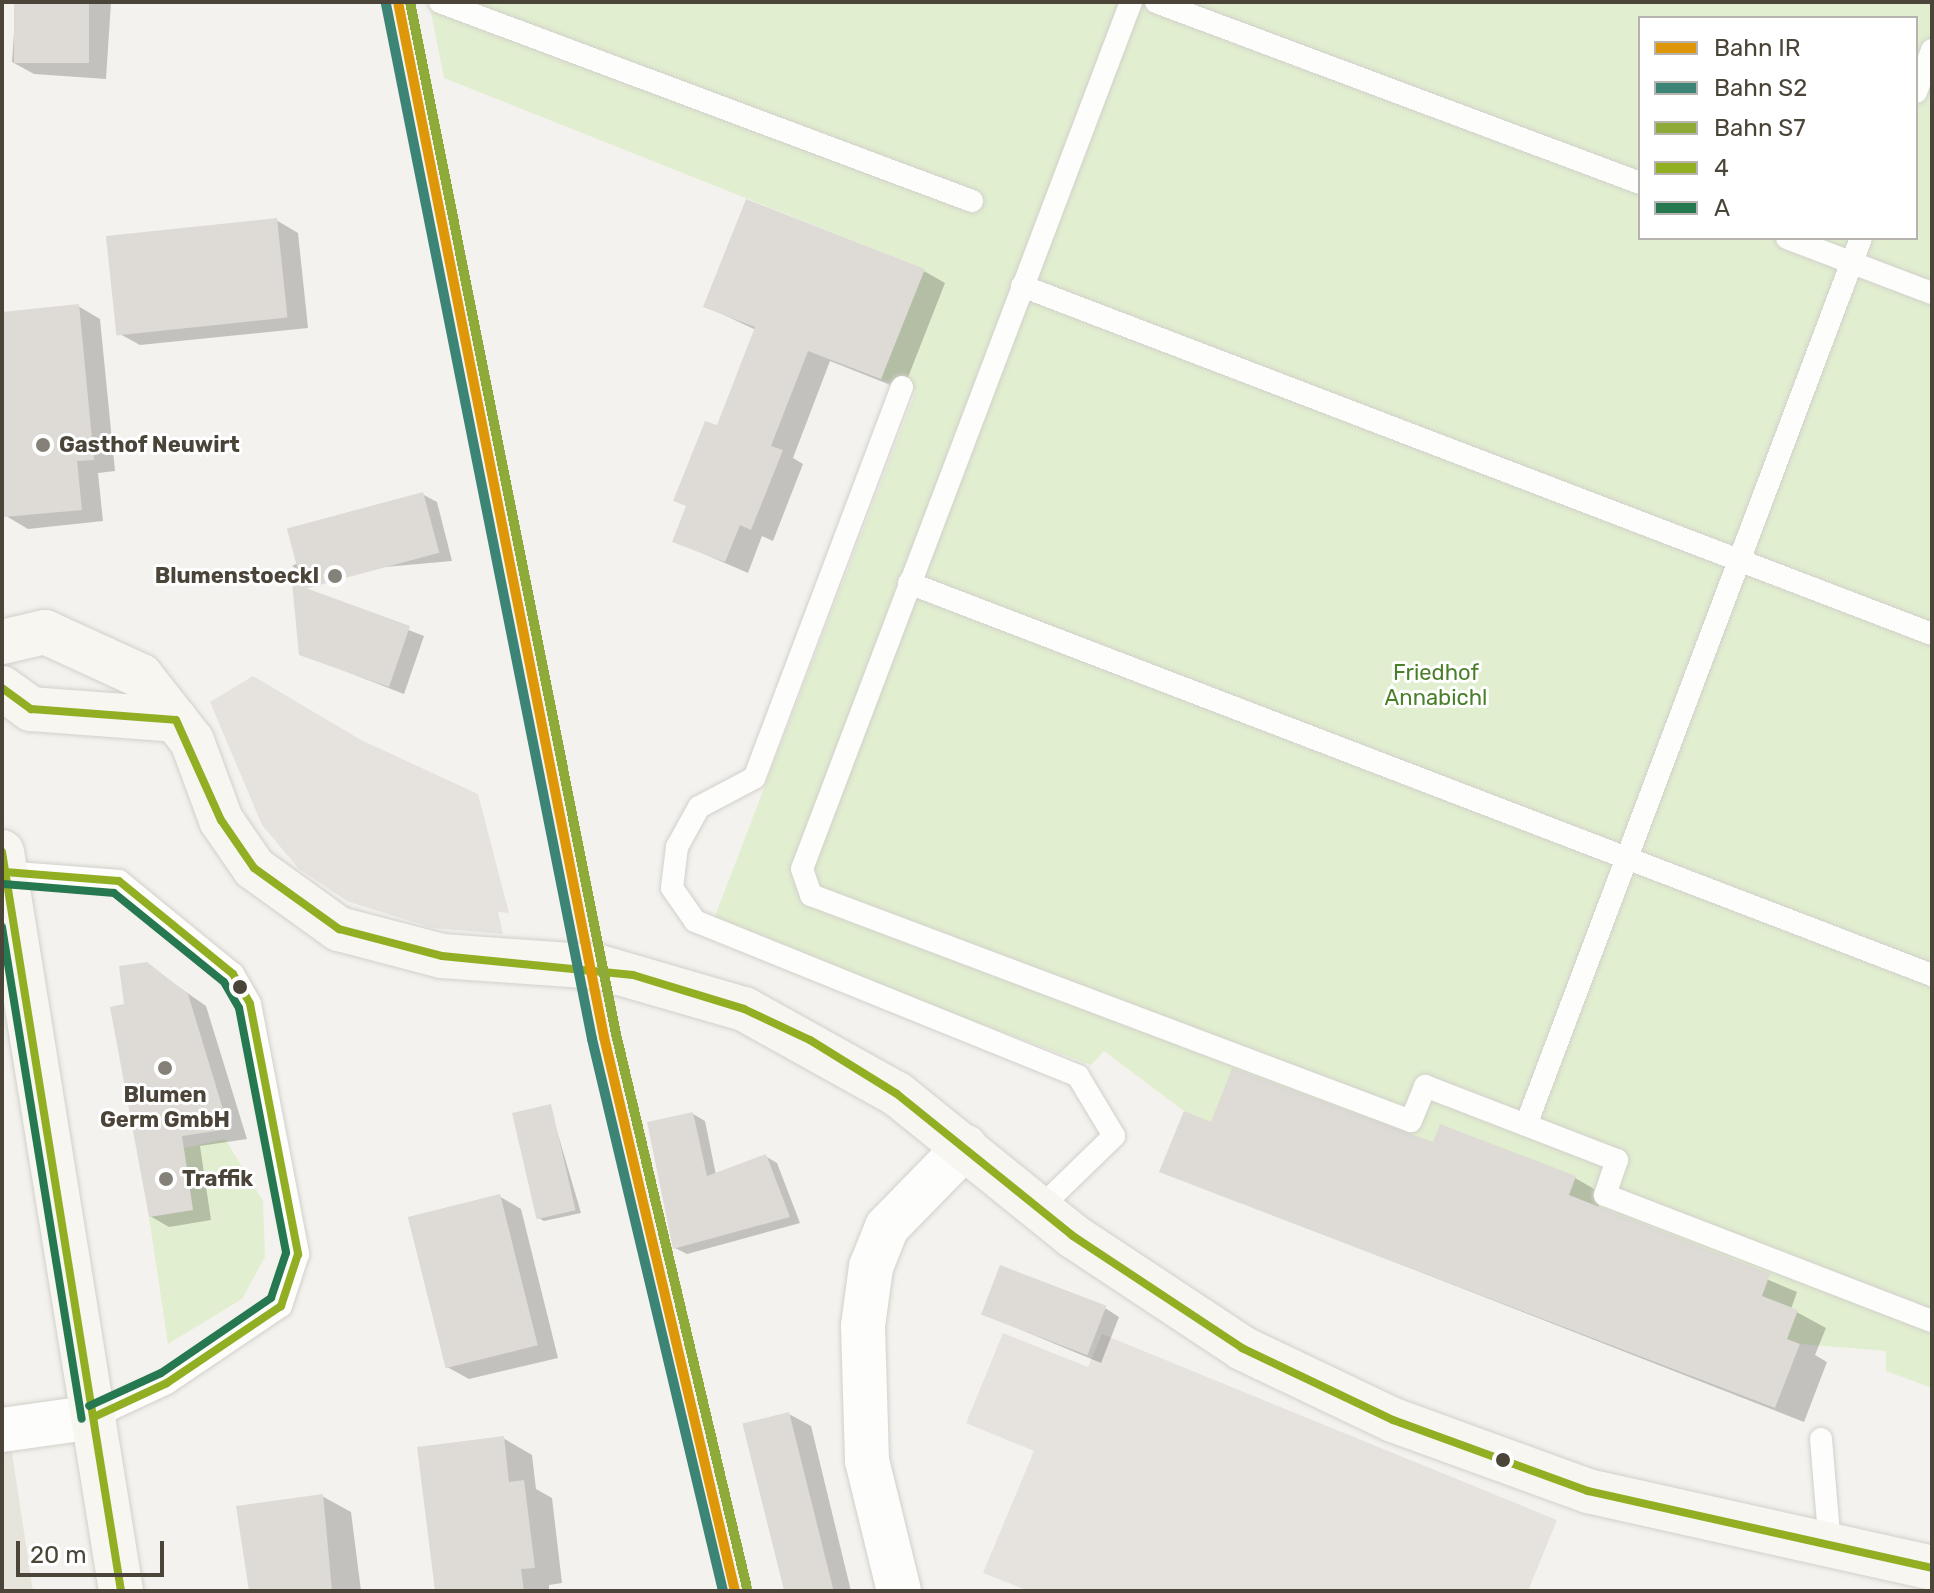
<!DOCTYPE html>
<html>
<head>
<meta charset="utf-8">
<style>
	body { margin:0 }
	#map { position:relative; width:1934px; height:1593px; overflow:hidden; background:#f4f2ee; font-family:Rubik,sans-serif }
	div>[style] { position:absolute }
	.residential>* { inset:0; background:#e7e4dc }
	.green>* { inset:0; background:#e1eecf }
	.parking>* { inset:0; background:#e6e3df }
	.shadow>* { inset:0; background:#0003 }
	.building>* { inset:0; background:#dedbd6; transform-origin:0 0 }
	.roads { filter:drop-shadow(0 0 2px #d2d0cb) drop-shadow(0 0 2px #d2d0cb) }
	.lane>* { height:22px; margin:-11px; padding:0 11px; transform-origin:11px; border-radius:11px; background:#fdfdfc }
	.street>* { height:44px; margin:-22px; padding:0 22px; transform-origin:22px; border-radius:22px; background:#fdfdfc }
	.secondary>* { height:44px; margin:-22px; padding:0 22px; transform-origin:22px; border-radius:22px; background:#f7f6f1 }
	.bus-1>* { height:8px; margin:-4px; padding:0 4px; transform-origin:4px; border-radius:4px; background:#92af23 }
	.bus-2>* { height:8px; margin:-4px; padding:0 4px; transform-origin:4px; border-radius:4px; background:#267850 }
	.rail-1>* { height:10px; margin:-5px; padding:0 5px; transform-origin:5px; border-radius:5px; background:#dd9709 }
	.rail-2>* { height:10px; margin:-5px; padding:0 5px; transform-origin:5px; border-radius:5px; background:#3c8475 }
	.rail-3>* { height:10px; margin:-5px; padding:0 5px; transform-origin:5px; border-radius:5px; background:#8eab3a }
	.dots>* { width:22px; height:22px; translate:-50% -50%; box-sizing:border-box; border:4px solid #fff; border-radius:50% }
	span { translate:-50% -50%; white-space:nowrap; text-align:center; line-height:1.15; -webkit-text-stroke:6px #fff; paint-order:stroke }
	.poi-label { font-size:22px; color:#4b4439; font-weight:700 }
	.left { translate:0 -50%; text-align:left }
	.right { translate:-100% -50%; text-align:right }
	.park-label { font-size:22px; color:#4a7f2a }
	.frame { position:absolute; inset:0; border:4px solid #4b4439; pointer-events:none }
	.legend { position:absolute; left:1638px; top:16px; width:280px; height:224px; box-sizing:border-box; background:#fff; border:2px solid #b7b4b0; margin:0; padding:10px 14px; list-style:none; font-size:24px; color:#4b4439 }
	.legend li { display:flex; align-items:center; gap:16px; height:40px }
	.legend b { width:40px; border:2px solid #b7b4b0 }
	.scale { position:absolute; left:16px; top:1541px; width:148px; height:36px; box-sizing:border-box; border:4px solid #4b4439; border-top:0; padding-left:10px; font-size:24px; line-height:28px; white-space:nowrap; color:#4b4439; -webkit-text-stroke:6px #fff; paint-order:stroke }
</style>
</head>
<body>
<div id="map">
	<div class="residential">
		<div style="clip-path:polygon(2px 1387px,33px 1591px,2px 1591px)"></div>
	</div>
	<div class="green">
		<div style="clip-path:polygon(evenodd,429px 2px,1932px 2px,1932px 1388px,1886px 1371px,1886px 1351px,1800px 1344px,1775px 1408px,1159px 1172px,1184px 1111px,1104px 1051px,1091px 1065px,712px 924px,916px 391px,881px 379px,924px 269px,444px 78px,429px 2px,1640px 18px,1916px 18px,1916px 238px,1640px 238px,1640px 18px)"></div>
		<div style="clip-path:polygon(225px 1139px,263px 1201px,265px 1257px,242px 1299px,168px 1344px,149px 1217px,193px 1210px,184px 1148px)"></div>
	</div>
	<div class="parking">
		<div style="clip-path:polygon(253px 676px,361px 740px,478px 794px,509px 913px,498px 912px,503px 934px,433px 928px,349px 902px,299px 869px,262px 825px,210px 702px)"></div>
		<div style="clip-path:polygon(1003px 1333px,1088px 1367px,1102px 1334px,1557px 1520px,1528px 1591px,1029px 1591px,983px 1573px,1034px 1451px,966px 1423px)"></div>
	</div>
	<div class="shadow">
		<div style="clip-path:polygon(16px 2px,111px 2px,106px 79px,34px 74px,12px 62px)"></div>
		<div style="clip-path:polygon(276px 220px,298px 233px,308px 328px,140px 345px,118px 333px)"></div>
		<div style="clip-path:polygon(924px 271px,945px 283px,903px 390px,830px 361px,793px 458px,803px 464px,773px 541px,762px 536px,748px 573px,674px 541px,756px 330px,705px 306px)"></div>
		<div style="clip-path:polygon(78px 306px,100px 319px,115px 471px,98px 473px,103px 521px,28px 529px,6px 516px,2px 314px)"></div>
		<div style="clip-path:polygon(422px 494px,437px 502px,452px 561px,306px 574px,292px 566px)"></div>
		<div style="clip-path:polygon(294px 586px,424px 636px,404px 694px,301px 654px)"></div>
		<div style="clip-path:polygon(146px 964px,206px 1006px,247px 1139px,200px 1146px,211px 1220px,169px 1227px,150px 1216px,126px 1006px)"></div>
		<div style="clip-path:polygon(550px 1107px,581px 1213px,544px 1221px,537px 1217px)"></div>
		<div style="clip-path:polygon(693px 1114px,705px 1121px,716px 1175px,765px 1156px,777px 1163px,800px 1223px,687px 1254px,675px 1248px)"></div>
		<div style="clip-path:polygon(1212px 1124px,1405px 1136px,1575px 1178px,1603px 1194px,1598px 1208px,1797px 1292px,1791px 1309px,1826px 1328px,1815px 1355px,1827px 1362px,1804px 1422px,1162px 1171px)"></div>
		<div style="clip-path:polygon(499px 1196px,521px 1209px,558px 1358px,469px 1379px,447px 1367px)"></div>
		<div style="clip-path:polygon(1105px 1308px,1119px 1317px,1101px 1363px,983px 1314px)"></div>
		<div style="clip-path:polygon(789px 1414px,811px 1426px,851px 1591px,786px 1591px)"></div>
		<div style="clip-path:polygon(503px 1438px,532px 1455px,536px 1489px,552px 1498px,562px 1583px,549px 1585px,549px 1591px,437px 1591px)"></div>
		<div style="clip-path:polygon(322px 1496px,351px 1512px,361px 1591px,251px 1591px)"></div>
	</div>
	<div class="building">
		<div style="left:14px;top:2px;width:75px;height:61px"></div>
		<div style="clip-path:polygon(746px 199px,925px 269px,881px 379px,808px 351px,771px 446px,783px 450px,751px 530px,740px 525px,725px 562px,672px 542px,686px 506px,673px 501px,705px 421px,717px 425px,755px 327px,703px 307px)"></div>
		<div style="left:277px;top:218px;width:100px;height:172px;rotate:84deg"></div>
		<div style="clip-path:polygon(79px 304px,94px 460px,77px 461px,82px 510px,4px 517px,2px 312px)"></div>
		<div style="left:423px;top:492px;width:63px;height:141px;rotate:75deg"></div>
		<div style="clip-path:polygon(292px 583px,410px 626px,389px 687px,299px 655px)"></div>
		<div style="clip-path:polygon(147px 962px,188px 994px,229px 1129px,182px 1136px,193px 1210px,149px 1217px,110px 1007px,124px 1004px,119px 966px)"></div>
		<div style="clip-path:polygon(1232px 1068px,1433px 1142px,1440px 1124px,1576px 1176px,1569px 1195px,1770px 1274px,1762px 1296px,1798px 1310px,1787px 1339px,1800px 1344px,1775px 1408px,1159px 1172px,1184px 1111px,1211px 1122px)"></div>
		<div style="left:551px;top:1104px;width:109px;height:40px;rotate:77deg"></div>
		<div style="clip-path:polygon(693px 1112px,707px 1176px,766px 1154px,790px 1217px,673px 1249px,647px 1122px)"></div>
		<div style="left:500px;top:1194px;width:156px;height:95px;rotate:76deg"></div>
		<div style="left:1000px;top:1265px;width:114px;height:53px;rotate:21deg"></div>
		<div style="left:789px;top:1412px;width:185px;height:48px;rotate:76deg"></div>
		<div style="clip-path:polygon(504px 1436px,509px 1482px,524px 1480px,535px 1568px,521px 1569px,524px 1591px,435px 1591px,417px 1447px)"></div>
		<div style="clip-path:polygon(323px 1494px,332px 1591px,249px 1591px,236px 1506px)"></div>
	</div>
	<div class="roads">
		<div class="lane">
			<div style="left:440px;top:2px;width:568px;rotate:20.51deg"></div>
			<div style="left:1131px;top:2px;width:927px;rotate:110.78deg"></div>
			<div style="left:802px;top:869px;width:28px;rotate:71deg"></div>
			<div style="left:811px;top:895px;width:641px;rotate:20.64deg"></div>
			<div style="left:1411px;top:1121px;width:38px;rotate:-68deg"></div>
			<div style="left:1425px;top:1086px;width:206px;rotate:21.1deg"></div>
			<div style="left:1617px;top:1160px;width:37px;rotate:109deg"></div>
			<div style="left:1605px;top:1195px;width:350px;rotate:21.1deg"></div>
			<div style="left:1156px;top:2px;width:517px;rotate:20.5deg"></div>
			<div style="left:1916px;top:92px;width:45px;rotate:-69.1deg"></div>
			<div style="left:1787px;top:238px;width:155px;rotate:20.8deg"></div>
			<div style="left:1022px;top:286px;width:974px;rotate:20.93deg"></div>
			<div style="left:902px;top:387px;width:418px;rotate:110.7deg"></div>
			<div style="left:754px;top:778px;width:62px;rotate:152.2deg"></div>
			<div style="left:699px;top:807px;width:46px;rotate:118.8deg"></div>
			<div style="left:677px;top:847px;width:41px;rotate:97deg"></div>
			<div style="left:672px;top:888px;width:40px;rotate:55.1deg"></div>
			<div style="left:695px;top:921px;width:413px;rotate:22deg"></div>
			<div style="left:1078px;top:1076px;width:70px;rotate:59deg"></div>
			<div style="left:1114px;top:1136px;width:105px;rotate:135.8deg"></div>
			<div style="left:909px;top:583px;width:1096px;rotate:20.97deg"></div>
			<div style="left:5px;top:872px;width:114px;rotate:4.5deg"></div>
			<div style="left:119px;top:881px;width:147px;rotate:39.2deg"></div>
			<div style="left:233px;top:974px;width:34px;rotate:60deg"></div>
			<div style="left:250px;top:1004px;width:255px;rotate:79.1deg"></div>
			<div style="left:298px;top:1254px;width:55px;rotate:108.1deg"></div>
			<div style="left:281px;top:1306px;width:138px;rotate:146deg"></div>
			<div style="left:167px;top:1383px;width:81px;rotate:155deg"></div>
			<div style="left:1526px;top:1125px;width:948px;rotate:-69.31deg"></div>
			<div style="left:1821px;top:1439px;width:107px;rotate:85.2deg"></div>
		</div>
		<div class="street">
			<div style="left:2px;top:1430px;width:93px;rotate:-8deg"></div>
			<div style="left:899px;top:1591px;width:134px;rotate:-103.8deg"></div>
			<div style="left:867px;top:1461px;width:135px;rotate:-91.7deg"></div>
			<div style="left:863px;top:1326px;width:60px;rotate:-82.3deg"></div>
			<div style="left:871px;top:1267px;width:43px;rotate:-68.2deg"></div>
			<div style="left:887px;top:1227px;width:112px;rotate:-45.7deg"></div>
		</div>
		<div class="secondary">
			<div style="left:2px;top:642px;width:44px;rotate:-13.1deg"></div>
			<div style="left:45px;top:632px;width:106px;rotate:24.6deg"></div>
			<div style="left:141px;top:676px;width:83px;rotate:51.9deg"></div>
			<div style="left:192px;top:741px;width:84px;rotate:69.8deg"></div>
			<div style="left:221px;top:820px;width:58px;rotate:55.5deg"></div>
			<div style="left:254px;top:868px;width:105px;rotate:35.7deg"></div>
			<div style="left:339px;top:929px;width:106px;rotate:14.7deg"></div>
			<div style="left:442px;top:956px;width:157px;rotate:4deg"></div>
			<div style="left:599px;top:967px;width:151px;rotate:16.2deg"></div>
			<div style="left:744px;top:1009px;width:175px;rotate:29.1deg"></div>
			<div style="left:897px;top:1094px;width:226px;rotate:38.9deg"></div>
			<div style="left:1073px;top:1236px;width:203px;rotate:33.5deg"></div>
			<div style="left:1242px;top:1348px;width:167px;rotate:25.5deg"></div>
			<div style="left:1393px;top:1420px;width:208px;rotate:20deg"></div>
			<div style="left:1588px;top:1491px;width:353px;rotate:12.6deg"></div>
			<div style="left:2px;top:688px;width:36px;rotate:36deg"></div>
			<div style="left:31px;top:709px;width:145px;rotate:4.3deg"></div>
			<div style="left:2px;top:852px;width:749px;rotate:80.85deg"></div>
		</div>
	</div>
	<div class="bus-1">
		<div style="left:2px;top:688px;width:36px;rotate:36deg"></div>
		<div style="left:31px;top:709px;width:145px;rotate:4.3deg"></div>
		<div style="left:176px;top:720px;width:110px;rotate:65.8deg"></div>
		<div style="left:221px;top:820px;width:58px;rotate:55.5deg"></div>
		<div style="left:254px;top:868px;width:105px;rotate:35.7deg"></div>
		<div style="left:339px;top:929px;width:106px;rotate:14.7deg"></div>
		<div style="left:442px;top:956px;width:192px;rotate:5.7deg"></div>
		<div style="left:633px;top:975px;width:116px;rotate:17deg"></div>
		<div style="left:744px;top:1009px;width:73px;rotate:25.2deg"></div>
		<div style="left:810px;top:1040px;width:102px;rotate:31.8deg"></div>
		<div style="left:897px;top:1094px;width:226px;rotate:38.9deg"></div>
		<div style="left:1073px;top:1236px;width:203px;rotate:33.5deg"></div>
		<div style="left:1242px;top:1348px;width:167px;rotate:25.5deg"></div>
		<div style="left:1393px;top:1420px;width:208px;rotate:20deg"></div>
		<div style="left:1588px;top:1491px;width:353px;rotate:12.6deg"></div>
		<div style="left:2px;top:852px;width:749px;rotate:80.85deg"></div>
		<div style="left:5px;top:872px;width:114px;rotate:4.5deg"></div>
		<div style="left:119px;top:881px;width:147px;rotate:39.2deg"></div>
		<div style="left:233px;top:974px;width:34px;rotate:60deg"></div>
		<div style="left:250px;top:1004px;width:255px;rotate:79.1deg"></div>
		<div style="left:298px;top:1254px;width:55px;rotate:108.1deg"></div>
		<div style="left:281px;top:1306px;width:138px;rotate:146deg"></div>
		<div style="left:167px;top:1383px;width:81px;rotate:155deg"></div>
	</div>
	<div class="bus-2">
		<div style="left:4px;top:884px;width:110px;rotate:4.7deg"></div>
		<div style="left:114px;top:893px;width:141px;rotate:39deg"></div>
		<div style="left:224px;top:982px;width:30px;rotate:60deg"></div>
		<div style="left:239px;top:1008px;width:249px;rotate:79.1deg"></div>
		<div style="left:286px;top:1253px;width:47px;rotate:108.4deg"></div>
		<div style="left:271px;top:1298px;width:133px;rotate:145.7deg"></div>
		<div style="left:161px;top:1373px;width:79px;rotate:155.4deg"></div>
		<div style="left:2px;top:927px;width:498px;rotate:80.8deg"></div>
	</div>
	<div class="rail-1">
		<div style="left:398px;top:2px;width:1055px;rotate:78.74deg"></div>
		<div style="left:604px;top:1037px;width:569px;rotate:76.7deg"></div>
	</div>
	<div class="rail-2">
		<div style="left:386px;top:4px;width:1055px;rotate:78.74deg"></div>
		<div style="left:592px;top:1039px;width:567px;rotate:76.65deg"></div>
	</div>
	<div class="rail-3">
		<div style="left:410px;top:2px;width:1052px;rotate:78.71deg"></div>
		<div style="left:616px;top:1034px;width:569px;rotate:76.7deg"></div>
	</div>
	<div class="dots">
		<div style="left:43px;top:445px;background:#868178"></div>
		<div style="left:335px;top:576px;background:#868178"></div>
		<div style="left:240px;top:987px;background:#4b4439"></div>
		<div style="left:165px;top:1068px;background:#868178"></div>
		<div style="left:166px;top:1179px;background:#868178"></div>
		<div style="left:1503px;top:1460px;background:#4b4439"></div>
	</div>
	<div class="poi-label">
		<span class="left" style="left:59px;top:445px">Gasthof Neuwirt</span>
		<span class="right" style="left:319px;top:576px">Blumenstoeckl</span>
		<span style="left:165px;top:1107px">Blumen<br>Germ GmbH</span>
		<span class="left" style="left:182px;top:1179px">Traffik</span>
	</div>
	<div class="park-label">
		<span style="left:1436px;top:685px">Friedhof<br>Annabichl</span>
	</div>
	<div class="frame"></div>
	<ul class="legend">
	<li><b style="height:10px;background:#dd9709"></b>Bahn IR</li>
	<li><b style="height:10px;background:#3c8475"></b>Bahn S2</li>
	<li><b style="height:10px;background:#8eab3a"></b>Bahn S7</li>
	<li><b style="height:10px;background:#92af23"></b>4</li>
	<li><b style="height:10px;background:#267850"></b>A</li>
	</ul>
	<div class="scale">20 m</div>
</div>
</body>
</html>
